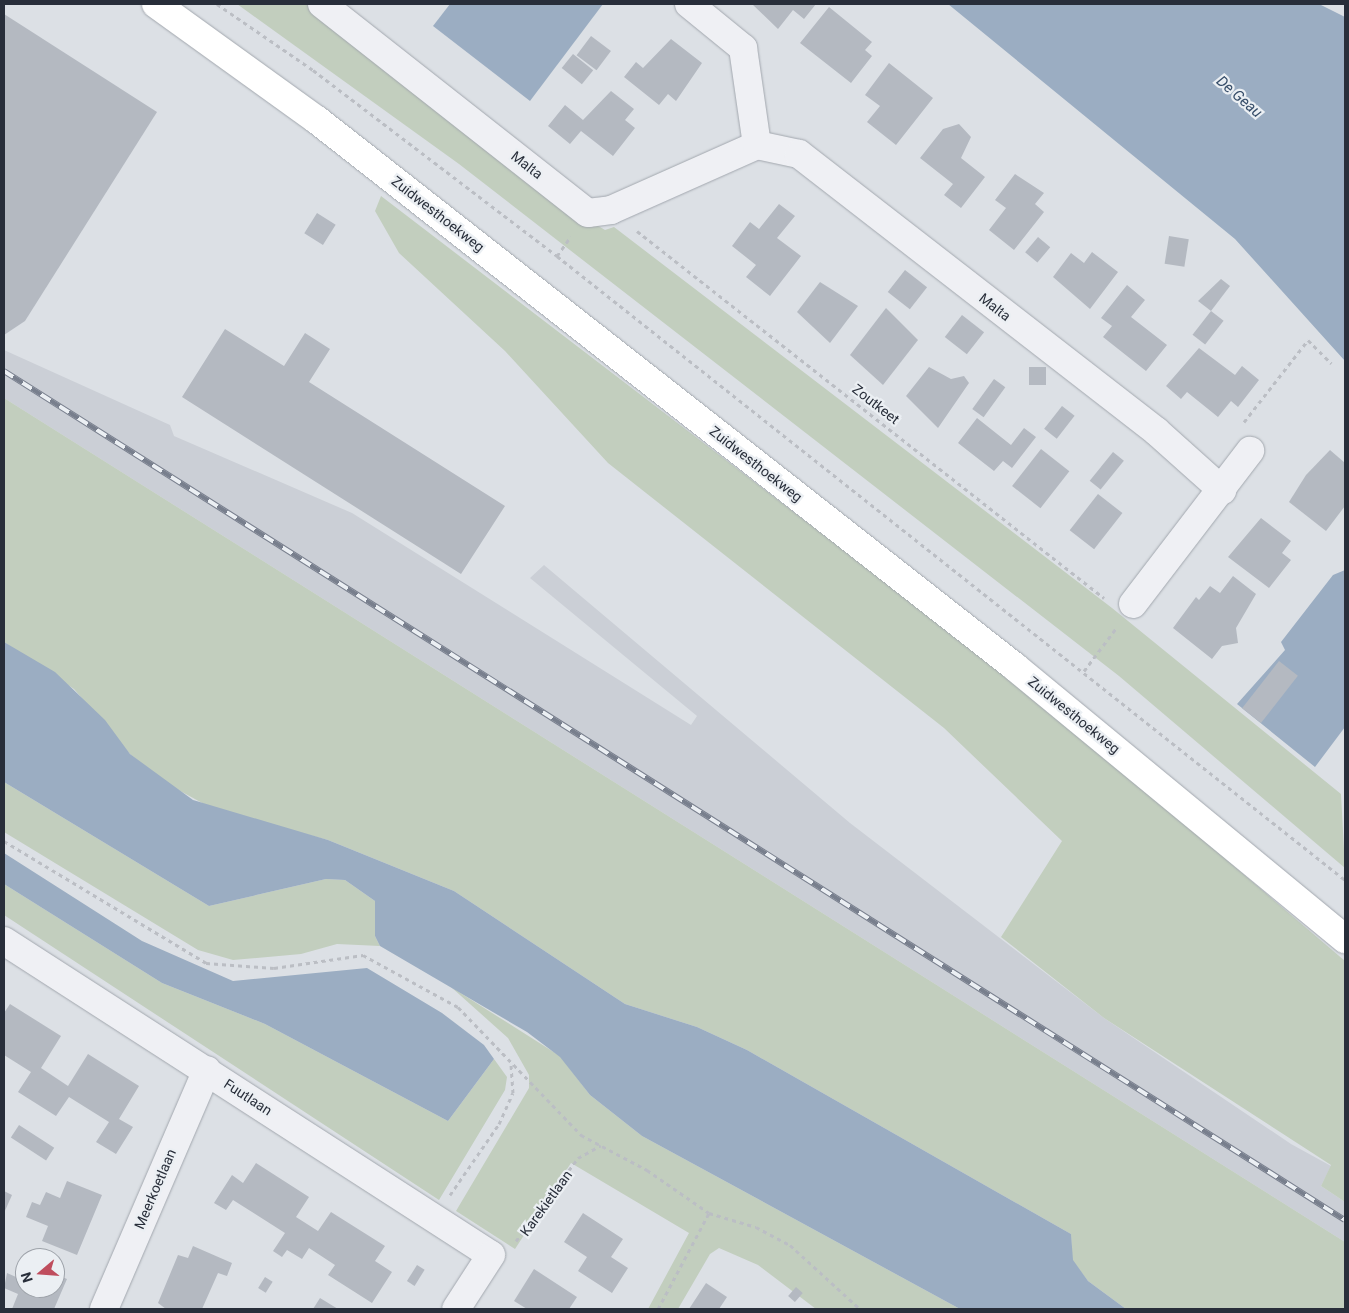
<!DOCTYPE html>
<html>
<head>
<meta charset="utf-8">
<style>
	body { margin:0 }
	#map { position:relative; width:1349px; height:1313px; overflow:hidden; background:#dce0e5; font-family:Roboto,sans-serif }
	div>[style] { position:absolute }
	.built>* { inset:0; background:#cbcfd6 }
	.green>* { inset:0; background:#c2cebe }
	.water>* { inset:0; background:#9badc2 }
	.building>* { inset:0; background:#b4b9c1; transform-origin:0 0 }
	.path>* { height:3px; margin-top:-1.5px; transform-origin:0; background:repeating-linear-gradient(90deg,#bbbec4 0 4px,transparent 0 8px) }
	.roads { filter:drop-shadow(0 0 1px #a2a7ae) drop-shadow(0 0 1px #a2a7ae) }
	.street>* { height:28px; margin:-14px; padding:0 14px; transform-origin:14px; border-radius:14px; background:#eff0f4 }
	.secondary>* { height:28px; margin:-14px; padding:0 14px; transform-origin:14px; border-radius:14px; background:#fff }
	.rail>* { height:5.5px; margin-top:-2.75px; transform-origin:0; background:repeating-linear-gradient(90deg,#ebeff3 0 11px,#787f8d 0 22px); box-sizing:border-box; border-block:1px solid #787f8d }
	span { translate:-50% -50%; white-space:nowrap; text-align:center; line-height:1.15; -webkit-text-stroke:4.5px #ebeff3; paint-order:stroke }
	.street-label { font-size:14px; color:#282e3a }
	.water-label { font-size:15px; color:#364d69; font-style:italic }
	.frame { position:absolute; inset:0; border:5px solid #282e3a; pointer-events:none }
	.north { position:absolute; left:15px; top:1248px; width:50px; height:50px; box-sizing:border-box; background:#ebeff3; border:1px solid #9da2a9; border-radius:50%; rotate:252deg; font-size:14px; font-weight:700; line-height:20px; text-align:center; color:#282e3a }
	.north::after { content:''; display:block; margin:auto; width:18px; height:22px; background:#bf4d5d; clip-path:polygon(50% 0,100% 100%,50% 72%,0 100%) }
</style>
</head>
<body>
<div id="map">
	<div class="built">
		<div style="clip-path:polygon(4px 350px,170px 425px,174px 436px,352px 513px,691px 725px,697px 716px,530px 578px,544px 565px,850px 823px,1104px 1018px,1291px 1144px,1331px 1166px,1321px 1186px,1345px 1202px,1345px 1242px,4px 398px)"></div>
	</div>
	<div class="green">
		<div style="clip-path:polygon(237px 4px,309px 4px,573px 211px,605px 230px,614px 227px,1112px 608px,1341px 794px,1345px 868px,1119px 676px,459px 164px)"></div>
		<div style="clip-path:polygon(381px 196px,1042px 702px,1345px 961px,1345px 1202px,1321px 1186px,1331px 1165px,1104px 1018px,1001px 937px,1062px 841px,944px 728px,608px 463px,505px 351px,399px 253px,375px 211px)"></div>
		<div style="clip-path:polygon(4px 398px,1345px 1242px,1345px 1309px,1126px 1309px,1088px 1281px,1072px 1260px,1071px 1234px,747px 1050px,697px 1027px,625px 1004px,454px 891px,328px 840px,215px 810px,162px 781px,130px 754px,74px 689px,4px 642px)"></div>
		<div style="clip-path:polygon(4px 782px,209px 906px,326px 879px,345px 880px,375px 901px,375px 936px,380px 946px,337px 944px,301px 954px,233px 960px,198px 950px,4px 832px)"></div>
		<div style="clip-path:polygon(4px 884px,162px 983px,265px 1024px,448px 1121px,494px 1059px,507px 1077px,505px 1090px,439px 1200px,4px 915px)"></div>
		<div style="clip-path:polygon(451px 987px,560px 1056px,590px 1095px,642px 1136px,960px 1309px,816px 1309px,758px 1265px,719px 1248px,710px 1254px,678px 1309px,648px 1309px,689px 1233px,571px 1163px,515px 1249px,456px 1211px,529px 1088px,529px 1075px,508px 1038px)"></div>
	</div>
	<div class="water">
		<div style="clip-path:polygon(450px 4px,603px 4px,530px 101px,433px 26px)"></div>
		<div style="clip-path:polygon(948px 4px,1319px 4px,1345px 17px,1345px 361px,1235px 239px)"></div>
		<div style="clip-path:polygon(1345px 570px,1345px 727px,1315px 767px,1237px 704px,1285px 650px,1281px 642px,1333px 575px)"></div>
		<div style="clip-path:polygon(4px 642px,55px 672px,105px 720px,130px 754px,193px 800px,328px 840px,454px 891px,625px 1004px,697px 1027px,747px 1050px,1071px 1234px,1073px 1260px,1088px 1281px,1126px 1309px,960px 1309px,642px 1136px,590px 1095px,560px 1057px,527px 1032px,380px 946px,375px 936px,375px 901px,345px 880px,326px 879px,209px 906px,4px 782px)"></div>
		<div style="clip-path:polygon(4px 853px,142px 941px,233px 981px,367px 968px,442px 1013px,484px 1045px,494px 1059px,448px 1121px,265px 1024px,162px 983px,4px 884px)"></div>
	</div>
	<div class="building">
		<div style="clip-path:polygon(752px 4px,816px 4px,804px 19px,793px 10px,778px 29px)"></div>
		<div style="clip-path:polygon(829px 7px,872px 42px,865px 50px,872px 56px,851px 83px,800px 43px)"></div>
		<div style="clip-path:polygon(4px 14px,157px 112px,25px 321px,4px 335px)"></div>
		<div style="left:591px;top:36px;width:25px;height:24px;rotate:37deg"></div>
		<div style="clip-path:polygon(671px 39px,702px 63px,676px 101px,668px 94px,659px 105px,624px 77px,636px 62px,643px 68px)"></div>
		<div style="left:573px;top:54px;width:26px;height:18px;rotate:39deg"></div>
		<div style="clip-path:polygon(889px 63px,933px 98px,896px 145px,867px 122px,880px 106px,865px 95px)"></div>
		<div style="clip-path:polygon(611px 91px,634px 109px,625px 120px,635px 128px,613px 156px,581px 131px,570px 144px,548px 126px,565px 105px,583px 120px)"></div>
		<div style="clip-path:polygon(959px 124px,971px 137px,961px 158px,985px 177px,961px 208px,944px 195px,953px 184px,920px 158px,943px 129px)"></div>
		<div style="clip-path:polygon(1015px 174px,1044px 193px,1035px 204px,1044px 212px,1014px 250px,989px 230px,1006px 208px,995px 200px)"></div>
		<div style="clip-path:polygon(779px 204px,795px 216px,777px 238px,801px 256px,770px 296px,746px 277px,756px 265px,732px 246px,750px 222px,759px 229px)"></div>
		<div style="left:317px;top:213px;width:22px;height:24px;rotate:32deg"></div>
		<div style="left:1169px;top:236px;width:20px;height:28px;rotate:9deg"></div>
		<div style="left:1038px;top:237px;width:16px;height:20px;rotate:40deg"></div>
		<div style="clip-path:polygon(1092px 252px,1118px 272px,1090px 309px,1053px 277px,1071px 253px,1084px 263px)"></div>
		<div style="left:905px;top:270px;width:28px;height:28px;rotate:38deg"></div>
		<div style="clip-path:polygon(1221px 279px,1230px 286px,1211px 311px,1198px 301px)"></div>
		<div style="clip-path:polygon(820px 282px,858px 306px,830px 343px,797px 312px)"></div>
		<div style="clip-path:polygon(1127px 285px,1145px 300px,1131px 317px,1167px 345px,1146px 371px,1103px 337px,1112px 326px,1101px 318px)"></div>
		<div style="clip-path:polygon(886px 308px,918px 340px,883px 385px,850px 355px)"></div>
		<div style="left:1211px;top:311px;width:16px;height:30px;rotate:38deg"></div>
		<div style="left:962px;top:315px;width:28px;height:28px;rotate:38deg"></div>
		<div style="clip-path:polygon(225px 329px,284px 366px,305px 333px,330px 349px,309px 382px,505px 506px,461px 574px,182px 397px)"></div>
		<div style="clip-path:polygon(1199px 348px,1235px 375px,1242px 366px,1259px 380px,1238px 407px,1231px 401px,1218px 417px,1187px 392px,1181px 399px,1166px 386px)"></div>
		<div style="clip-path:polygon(929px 367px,951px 379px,964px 376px,969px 383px,938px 428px,906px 396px)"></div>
		<div style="left:1029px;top:367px;width:17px;height:18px"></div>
		<div style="left:994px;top:379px;width:14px;height:37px;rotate:36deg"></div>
		<div style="left:1062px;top:406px;width:16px;height:29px;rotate:38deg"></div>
		<div style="clip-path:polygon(977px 418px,1011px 445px,1024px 428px,1036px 437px,1012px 468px,1003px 461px,994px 471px,958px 443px)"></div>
		<div style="left:1041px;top:449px;width:36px;height:47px;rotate:38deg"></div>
		<div style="clip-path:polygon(1330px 450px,1345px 463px,1345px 506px,1326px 531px,1289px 502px,1306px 475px)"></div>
		<div style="left:1113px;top:452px;width:14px;height:37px;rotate:39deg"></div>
		<div style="left:1098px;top:494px;width:31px;height:46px;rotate:38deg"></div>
		<div style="clip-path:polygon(1261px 518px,1291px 541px,1282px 553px,1291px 560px,1269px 588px,1228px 557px)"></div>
		<div style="clip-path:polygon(1233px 576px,1256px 594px,1236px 628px,1238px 643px,1222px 646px,1212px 659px,1173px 628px,1196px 597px,1199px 600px,1210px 586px,1220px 593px)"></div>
		<div style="left:1279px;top:661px;width:24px;height:60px;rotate:38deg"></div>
		<div style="clip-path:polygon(10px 1004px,61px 1036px,41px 1068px,68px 1086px,88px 1054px,139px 1086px,119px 1119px,133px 1127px,116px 1154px,96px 1142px,109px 1122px,69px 1097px,56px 1116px,18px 1092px,31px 1072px,4px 1055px,4px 1013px)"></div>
		<div style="left:19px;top:1125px;width:42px;height:15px;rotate:33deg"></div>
		<div style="clip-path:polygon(256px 1163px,309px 1197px,296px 1217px,318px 1231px,331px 1212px,385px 1246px,375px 1261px,392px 1272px,372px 1303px,328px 1275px,335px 1265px,309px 1248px,302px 1259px,287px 1250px,282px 1257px,273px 1251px,285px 1233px,233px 1200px,226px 1210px,214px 1203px,232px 1175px,243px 1183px)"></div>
		<div style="clip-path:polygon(67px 1181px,102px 1195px,77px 1255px,42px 1241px,48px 1226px,26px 1217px,32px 1202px,40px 1205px,46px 1192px,60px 1198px)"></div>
		<div style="clip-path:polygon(4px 1191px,12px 1195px,4px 1213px)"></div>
		<div style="clip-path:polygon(583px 1213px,623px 1239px,611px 1257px,628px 1268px,612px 1293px,578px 1271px,587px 1257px,564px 1242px)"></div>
		<div style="clip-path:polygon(193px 1246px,232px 1263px,227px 1276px,218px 1273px,202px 1309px,166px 1309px,158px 1303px,178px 1255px,188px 1258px)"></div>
		<div style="left:417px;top:1265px;width:9px;height:19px;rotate:32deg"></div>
		<div style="clip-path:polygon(534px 1269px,577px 1297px,569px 1309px,527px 1309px,514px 1301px)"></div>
		<div style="clip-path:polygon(7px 1273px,25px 1281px,25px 1288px,55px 1288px,55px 1274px,67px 1279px,54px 1309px,12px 1309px,18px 1294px,4px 1288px)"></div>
		<div style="left:265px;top:1277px;width:9px;height:13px;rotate:32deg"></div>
		<div style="clip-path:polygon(706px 1283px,727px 1297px,719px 1309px,689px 1309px)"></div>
		<div style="left:796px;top:1287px;width:9px;height:12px;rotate:41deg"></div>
		<div style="clip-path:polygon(320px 1298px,338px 1309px,313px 1309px)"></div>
	</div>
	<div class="path">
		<div style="left:217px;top:4px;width:116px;rotate:34.5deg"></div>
		<div style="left:313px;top:70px;width:307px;rotate:37.3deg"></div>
		<div style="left:557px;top:256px;width:1005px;rotate:38.37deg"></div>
		<div style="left:637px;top:231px;width:594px;rotate:38.16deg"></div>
		<div style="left:557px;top:256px;width:24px;rotate:-55deg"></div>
		<div style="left:1244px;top:422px;width:104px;rotate:-52deg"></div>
		<div style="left:1308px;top:340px;width:33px;rotate:45deg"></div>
		<div style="left:1084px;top:671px;width:55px;rotate:-53.1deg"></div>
		<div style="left:4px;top:841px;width:236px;rotate:31.1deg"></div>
		<div style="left:206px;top:963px;width:68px;rotate:4.2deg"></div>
		<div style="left:274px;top:968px;width:90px;rotate:-8.3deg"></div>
		<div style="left:363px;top:955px;width:108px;rotate:28.7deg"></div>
		<div style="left:458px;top:1007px;width:178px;rotate:46.1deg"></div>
		<div style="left:581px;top:1135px;width:75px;rotate:27.9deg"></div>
		<div style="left:647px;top:1170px;width:75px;rotate:34.7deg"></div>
		<div style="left:709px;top:1213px;width:49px;rotate:16.6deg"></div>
		<div style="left:756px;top:1227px;width:38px;rotate:28deg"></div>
		<div style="left:790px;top:1245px;width:95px;rotate:42.4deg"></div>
		<div style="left:450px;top:1195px;width:86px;rotate:-55.4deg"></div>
		<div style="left:499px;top:1124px;width:34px;rotate:-66deg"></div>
		<div style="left:513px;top:1093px;width:31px;rotate:-94deg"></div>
		<div style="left:516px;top:1241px;width:104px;rotate:-53.2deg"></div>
		<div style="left:578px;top:1158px;width:26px;rotate:-29deg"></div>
		<div style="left:658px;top:1309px;width:109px;rotate:-62deg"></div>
	</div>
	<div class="roads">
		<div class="street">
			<div style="left:322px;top:4px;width:338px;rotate:38.2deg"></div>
			<div style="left:588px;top:213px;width:23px;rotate:-7deg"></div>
			<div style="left:611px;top:210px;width:160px;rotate:-24deg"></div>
			<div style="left:757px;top:145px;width:43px;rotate:12.1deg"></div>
			<div style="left:799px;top:154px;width:452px;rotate:37.8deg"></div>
			<div style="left:1156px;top:431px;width:89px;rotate:41.8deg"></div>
			<div style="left:689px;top:4px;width:70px;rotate:39.2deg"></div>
			<div style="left:743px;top:48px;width:98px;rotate:81.8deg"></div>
			<div style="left:1133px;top:604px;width:193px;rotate:-52.6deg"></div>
			<div style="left:4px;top:941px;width:579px;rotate:32.81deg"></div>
			<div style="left:491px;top:1255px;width:64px;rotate:122.9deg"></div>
			<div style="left:104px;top:1309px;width:260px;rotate:-66.7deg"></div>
		</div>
		<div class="secondary">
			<div style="left:156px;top:4px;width:198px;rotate:35.8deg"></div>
			<div style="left:317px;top:120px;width:887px;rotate:38.08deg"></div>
			<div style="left:1015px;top:667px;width:428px;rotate:39.5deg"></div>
		</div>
	</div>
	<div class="rail">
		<div style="left:4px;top:371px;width:1587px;rotate:32.34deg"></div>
	</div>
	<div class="street-label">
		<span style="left:527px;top:165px;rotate:38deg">Malta</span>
		<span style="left:438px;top:214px;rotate:38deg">Zuidwesthoekweg</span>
		<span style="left:995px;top:307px;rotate:38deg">Malta</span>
		<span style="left:876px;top:404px;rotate:38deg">Zoutkeet</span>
		<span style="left:756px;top:464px;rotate:38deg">Zuidwesthoekweg</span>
		<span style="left:1074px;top:715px;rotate:39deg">Zuidwesthoekweg</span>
		<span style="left:248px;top:1097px;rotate:33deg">Fuutlaan</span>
		<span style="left:155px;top:1189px;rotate:-67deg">Meerkoetlaan</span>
		<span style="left:546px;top:1203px;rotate:-54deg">Karekietlaan</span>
	</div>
	<div class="water-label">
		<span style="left:1239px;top:97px;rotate:41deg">De Geau</span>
	</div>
	<div class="frame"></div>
	<div class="north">N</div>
</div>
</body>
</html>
